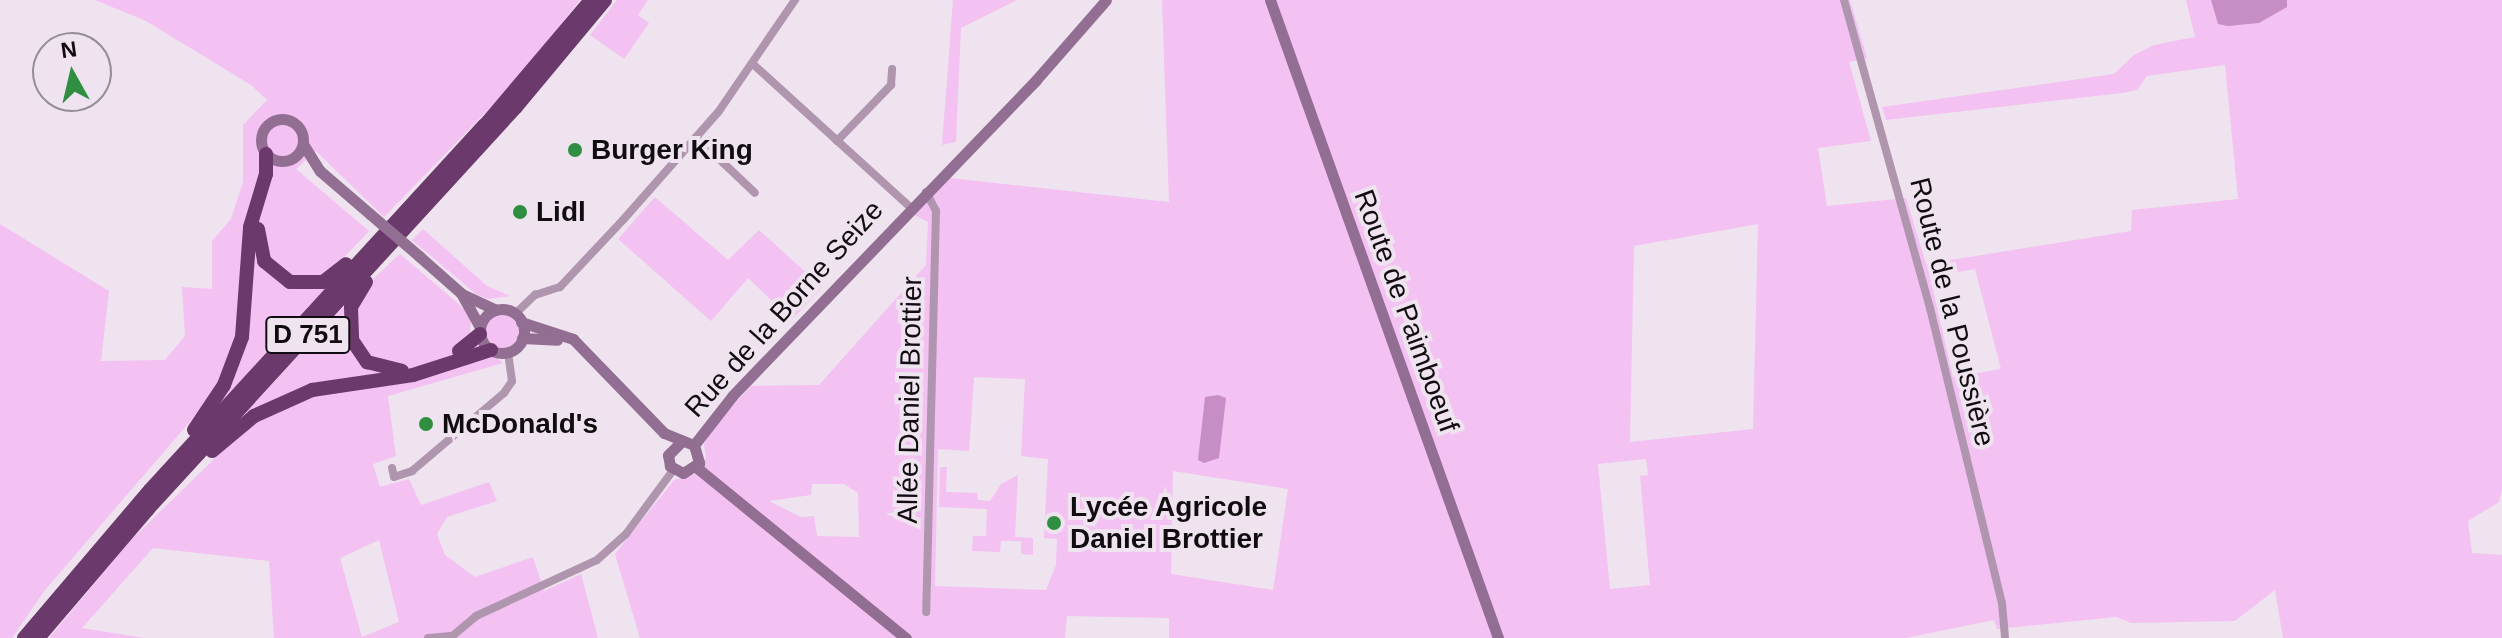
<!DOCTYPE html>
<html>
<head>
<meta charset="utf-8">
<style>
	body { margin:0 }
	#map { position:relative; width:2502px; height:638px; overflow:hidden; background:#eee3ee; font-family:Arial,sans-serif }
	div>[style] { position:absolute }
	.green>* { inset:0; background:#f4c1f3 }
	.round { border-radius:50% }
	.water>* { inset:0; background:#c68ec5 }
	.street>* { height:8px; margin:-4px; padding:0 4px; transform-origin:4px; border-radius:4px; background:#af96ae }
	.secondary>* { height:11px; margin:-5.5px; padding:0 5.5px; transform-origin:5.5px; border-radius:5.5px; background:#926e92 }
	.secondary>.ring { margin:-5.5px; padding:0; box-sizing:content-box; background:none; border:11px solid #926e92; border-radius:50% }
	.highway>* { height:14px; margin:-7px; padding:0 7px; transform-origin:7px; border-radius:7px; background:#6b396b }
	.secondary-bridge>* { height:11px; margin:-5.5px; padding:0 5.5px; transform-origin:5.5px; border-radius:5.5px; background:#926e92 }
	.dots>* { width:22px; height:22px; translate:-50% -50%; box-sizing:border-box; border:4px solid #eee3ee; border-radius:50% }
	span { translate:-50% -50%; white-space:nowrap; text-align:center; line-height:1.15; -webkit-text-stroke:8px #eee3ee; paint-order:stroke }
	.shield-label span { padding:2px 6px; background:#eee3ee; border:2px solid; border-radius:6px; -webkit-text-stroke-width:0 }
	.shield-label { font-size:26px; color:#100c10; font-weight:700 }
	.poi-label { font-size:28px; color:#100c10; font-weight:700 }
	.left { translate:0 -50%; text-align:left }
	.street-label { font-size:28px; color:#100c10 }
	.north { position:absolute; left:32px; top:32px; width:80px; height:80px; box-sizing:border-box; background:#eee3ee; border:2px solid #958d95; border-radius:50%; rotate:352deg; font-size:22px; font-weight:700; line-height:32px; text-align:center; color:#100c10 }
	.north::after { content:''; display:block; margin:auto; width:28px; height:36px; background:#2f8e41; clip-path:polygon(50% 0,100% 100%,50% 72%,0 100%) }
</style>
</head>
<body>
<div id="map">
	<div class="green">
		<div style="clip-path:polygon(95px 0,580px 0,519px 78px,384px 217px,316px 151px,296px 169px,369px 231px,335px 267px,328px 285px,220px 405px,200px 410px,45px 590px,12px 638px,0 638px,0 224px,109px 291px,101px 361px,165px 360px,185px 336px,182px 287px,212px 289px,212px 241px,231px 219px,243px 182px,243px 125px,267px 100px,251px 85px,146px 21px)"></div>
		<div style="clip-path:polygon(617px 0,648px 0,638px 15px,649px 23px,624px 59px,590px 35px)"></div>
		<div style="clip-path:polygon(953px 0,1017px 0,961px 28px,956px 142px,942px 145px)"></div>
		<div style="clip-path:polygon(evenodd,1162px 0,1850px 0,1867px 58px,1849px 62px,1871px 141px,1818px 148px,1827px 206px,1906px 198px,1926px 264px,2131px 231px,2132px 210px,2238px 199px,2225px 65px,2147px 76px,2137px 90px,2122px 93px,1886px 120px,1882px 107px,2114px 74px,2134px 55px,2154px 45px,2195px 37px,2186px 0,2502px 0,2502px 490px,2499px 502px,2468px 521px,2472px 553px,2502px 555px,2502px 638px,2283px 638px,2275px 590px,2235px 621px,2131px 623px,2116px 617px,1997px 629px,1994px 620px,1906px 638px,1169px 638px,1169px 618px,1067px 616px,1065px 638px,640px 638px,615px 554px,674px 480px,694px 475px,706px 457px,704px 444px,710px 431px,751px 386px,819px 385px,926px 265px,928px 222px,914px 215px,950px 178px,1169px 202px,1162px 0,1758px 224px,1753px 429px,1630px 442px,1634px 246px,1758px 224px,1162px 0,1975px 269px,2001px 369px,1953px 377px,1930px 277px,1975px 269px,1162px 0,974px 377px,1025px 379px,1021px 456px,1048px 459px,1044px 538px,1057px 539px,1056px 565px,1046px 590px,935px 586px,938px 449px,969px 451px,974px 377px,1162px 0,1646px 459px,1648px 475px,1640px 476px,1650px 585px,1610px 589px,1598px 464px,1646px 459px,1162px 0,1173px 471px,1288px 489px,1273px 590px,1171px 574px,1173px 471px,1162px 0,812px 484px,844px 484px,858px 493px,859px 537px,817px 536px,814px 516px,801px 517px,769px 501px,811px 495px,812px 484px)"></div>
		<div style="clip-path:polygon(655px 197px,728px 260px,759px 230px,822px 287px,792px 320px,748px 278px,711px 321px,618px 239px)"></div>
		<div style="clip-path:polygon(423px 229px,487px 286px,510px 296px,488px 299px,476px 294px,412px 240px)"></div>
		<div style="clip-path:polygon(evenodd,400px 254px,460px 305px,471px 318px,470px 332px,479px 346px,503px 363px,388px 396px,396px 456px,373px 464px,380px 487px,409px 479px,421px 505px,489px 482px,497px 501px,447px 517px,437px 534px,445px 555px,475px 577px,533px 557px,544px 591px,581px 574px,598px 638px,274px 638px,269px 561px,153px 548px,82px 628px,144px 638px,49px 638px,131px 540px,248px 426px,241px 418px,346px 304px,400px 254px,379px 540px,399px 622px,362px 637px,340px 558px,379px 540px)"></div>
		<div class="round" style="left:485px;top:314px;width:34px;height:34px"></div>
		<div style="clip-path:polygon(940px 467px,947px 467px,946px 492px,977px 493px,978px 500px,990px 501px,1001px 484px,1018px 475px,1015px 537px,1033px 538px,1033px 555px,1021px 554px,1021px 541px,1001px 541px,1000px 552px,972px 551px,973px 536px,986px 536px,987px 509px,939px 507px)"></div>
	</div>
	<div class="water">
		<div style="clip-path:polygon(2211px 0,2287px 0,2287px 7px,2259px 23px,2228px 26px,2218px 24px)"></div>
		<div style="clip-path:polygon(1218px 395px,1226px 398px,1219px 458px,1204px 463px,1198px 460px,1205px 397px)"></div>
	</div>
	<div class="street">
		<div style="left:1844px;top:0;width:320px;rotate:74.4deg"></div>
		<div style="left:1930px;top:308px;width:304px;rotate:76.3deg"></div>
		<div style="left:2002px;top:603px;width:35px;rotate:85deg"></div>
		<div style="left:754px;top:65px;width:211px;rotate:42.3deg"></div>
		<div style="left:696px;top:137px;width:81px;rotate:43.5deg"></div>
		<div style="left:837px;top:141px;width:78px;rotate:-46deg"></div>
		<div style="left:891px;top:85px;width:16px;rotate:-86deg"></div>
		<div style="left:926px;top:192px;width:21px;rotate:62deg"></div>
		<div style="left:936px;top:211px;width:401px;rotate:91.4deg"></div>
		<div style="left:515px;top:314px;width:28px;rotate:-44deg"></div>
		<div style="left:535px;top:295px;width:26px;rotate:-18deg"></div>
		<div style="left:560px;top:287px;width:92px;rotate:-46.8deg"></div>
		<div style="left:623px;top:220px;width:145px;rotate:-48.6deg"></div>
		<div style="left:719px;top:111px;width:135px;rotate:-55.6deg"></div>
		<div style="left:392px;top:468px;width:9px;rotate:77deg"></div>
		<div style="left:394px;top:477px;width:19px;rotate:-18deg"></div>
		<div style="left:412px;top:471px;width:121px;rotate:-40.3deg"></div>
		<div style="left:504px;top:393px;width:14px;rotate:-56deg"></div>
		<div style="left:512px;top:381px;width:29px;rotate:-98deg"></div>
		<div style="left:428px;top:638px;width:23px;rotate:-5deg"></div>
		<div style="left:450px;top:638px;width:34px;rotate:-40deg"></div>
		<div style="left:476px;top:616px;width:133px;rotate:-24.8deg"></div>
		<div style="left:597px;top:560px;width:39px;rotate:-42deg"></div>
		<div style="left:626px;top:534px;width:81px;rotate:-53.6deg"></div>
	</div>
	<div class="secondary">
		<div style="left:1270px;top:0;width:678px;rotate:70.33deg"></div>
		<div class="ring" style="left:261px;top:119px;width:31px;height:31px"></div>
		<div style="left:303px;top:144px;width:32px;rotate:58deg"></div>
		<div style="left:320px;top:171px;width:66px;rotate:40.7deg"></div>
		<div style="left:419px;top:256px;width:56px;rotate:41.4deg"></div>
		<div style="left:461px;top:293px;width:39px;rotate:61deg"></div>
		<div style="left:464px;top:295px;width:35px;rotate:25deg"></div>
		<div class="ring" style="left:480px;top:309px;width:33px;height:33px"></div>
		<div style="left:521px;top:322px;width:55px;rotate:18.1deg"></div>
		<div style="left:573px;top:339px;width:131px;rotate:45.9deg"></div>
		<div style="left:664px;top:433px;width:32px;rotate:22deg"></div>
		<div style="left:694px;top:445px;width:19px;rotate:74deg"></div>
		<div style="left:699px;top:463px;width:19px;rotate:148deg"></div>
		<div style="left:683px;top:473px;width:15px;rotate:-152deg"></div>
		<div style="left:670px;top:466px;width:11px;rotate:-100deg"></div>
		<div style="left:668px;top:455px;width:20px;rotate:-45deg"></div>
		<div style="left:522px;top:338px;width:35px;rotate:3deg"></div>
		<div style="left:694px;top:445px;width:63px;rotate:-52deg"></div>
		<div style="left:733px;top:395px;width:437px;rotate:-46.1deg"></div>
		<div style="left:1036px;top:80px;width:106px;rotate:-48.8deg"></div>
		<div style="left:696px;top:467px;width:271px;rotate:39.2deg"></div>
	</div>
	<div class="highway">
		<div style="left:258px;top:229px;width:33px;rotate:79deg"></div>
		<div style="left:264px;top:261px;width:33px;rotate:39deg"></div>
		<div style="left:290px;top:282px;width:33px"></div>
		<div style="left:323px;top:282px;width:29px;rotate:-38deg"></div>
		<div style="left:366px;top:282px;width:29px;rotate:121deg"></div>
		<div style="left:351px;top:307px;width:33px;rotate:88deg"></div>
		<div style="left:352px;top:340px;width:27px;rotate:56deg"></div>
		<div style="left:367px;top:362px;width:36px;rotate:14deg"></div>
		<div style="left:459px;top:351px;width:27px;rotate:-39deg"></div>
		<div style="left:194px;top:430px;width:54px;rotate:-56.3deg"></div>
		<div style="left:224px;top:385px;width:51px;rotate:-69.4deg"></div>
		<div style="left:242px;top:337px;width:110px;rotate:-85.8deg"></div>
		<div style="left:250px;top:227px;width:55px;rotate:-73.2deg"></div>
		<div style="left:266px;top:174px;width:20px;rotate:-90deg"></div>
		<div style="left:212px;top:451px;width:55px;rotate:-39.8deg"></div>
		<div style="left:254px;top:416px;width:64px;rotate:-24.1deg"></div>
		<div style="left:312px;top:390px;width:102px;rotate:-8.4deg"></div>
		<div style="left:413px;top:375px;width:82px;rotate:-17.8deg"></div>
		<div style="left:24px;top:638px;width:194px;rotate:-49.6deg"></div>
		<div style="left:150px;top:490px;width:495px;rotate:-47.5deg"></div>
		<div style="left:485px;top:125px;width:164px;rotate:-49.7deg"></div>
		<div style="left:38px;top:638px;width:170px;rotate:-49.5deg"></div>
		<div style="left:148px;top:509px;width:545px;rotate:-47.53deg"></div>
		<div style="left:516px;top:107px;width:139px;rotate:-50.2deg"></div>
	</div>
	<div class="secondary-bridge">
		<div style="left:370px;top:214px;width:65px;rotate:40.6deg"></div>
	</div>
	<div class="dots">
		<div style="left:575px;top:150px;background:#2f8e41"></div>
		<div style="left:520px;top:212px;background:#2f8e41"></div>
		<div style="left:426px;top:424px;background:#2f8e41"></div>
		<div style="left:1054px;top:523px;background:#2f8e41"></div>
	</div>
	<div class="shield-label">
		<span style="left:308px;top:335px">D 751</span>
	</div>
	<div class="poi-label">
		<span class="left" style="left:591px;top:150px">Burger King</span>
		<span class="left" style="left:536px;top:212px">Lidl</span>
		<span class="left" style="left:442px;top:424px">McDonald's</span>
		<span class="left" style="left:1070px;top:523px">Lycée Agricole<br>Daniel Brottier</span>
	</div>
	<div class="street-label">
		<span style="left:784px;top:309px;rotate:-48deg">Rue de la Borne Seize</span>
		<span style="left:1406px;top:311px;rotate:70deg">Route de Paimboeuf</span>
		<span style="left:1952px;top:312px;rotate:76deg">Route de la Poussière</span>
		<span style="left:910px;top:400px;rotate:-89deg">Allée Daniel Brottier</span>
	</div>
	<div class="north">N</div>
</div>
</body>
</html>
